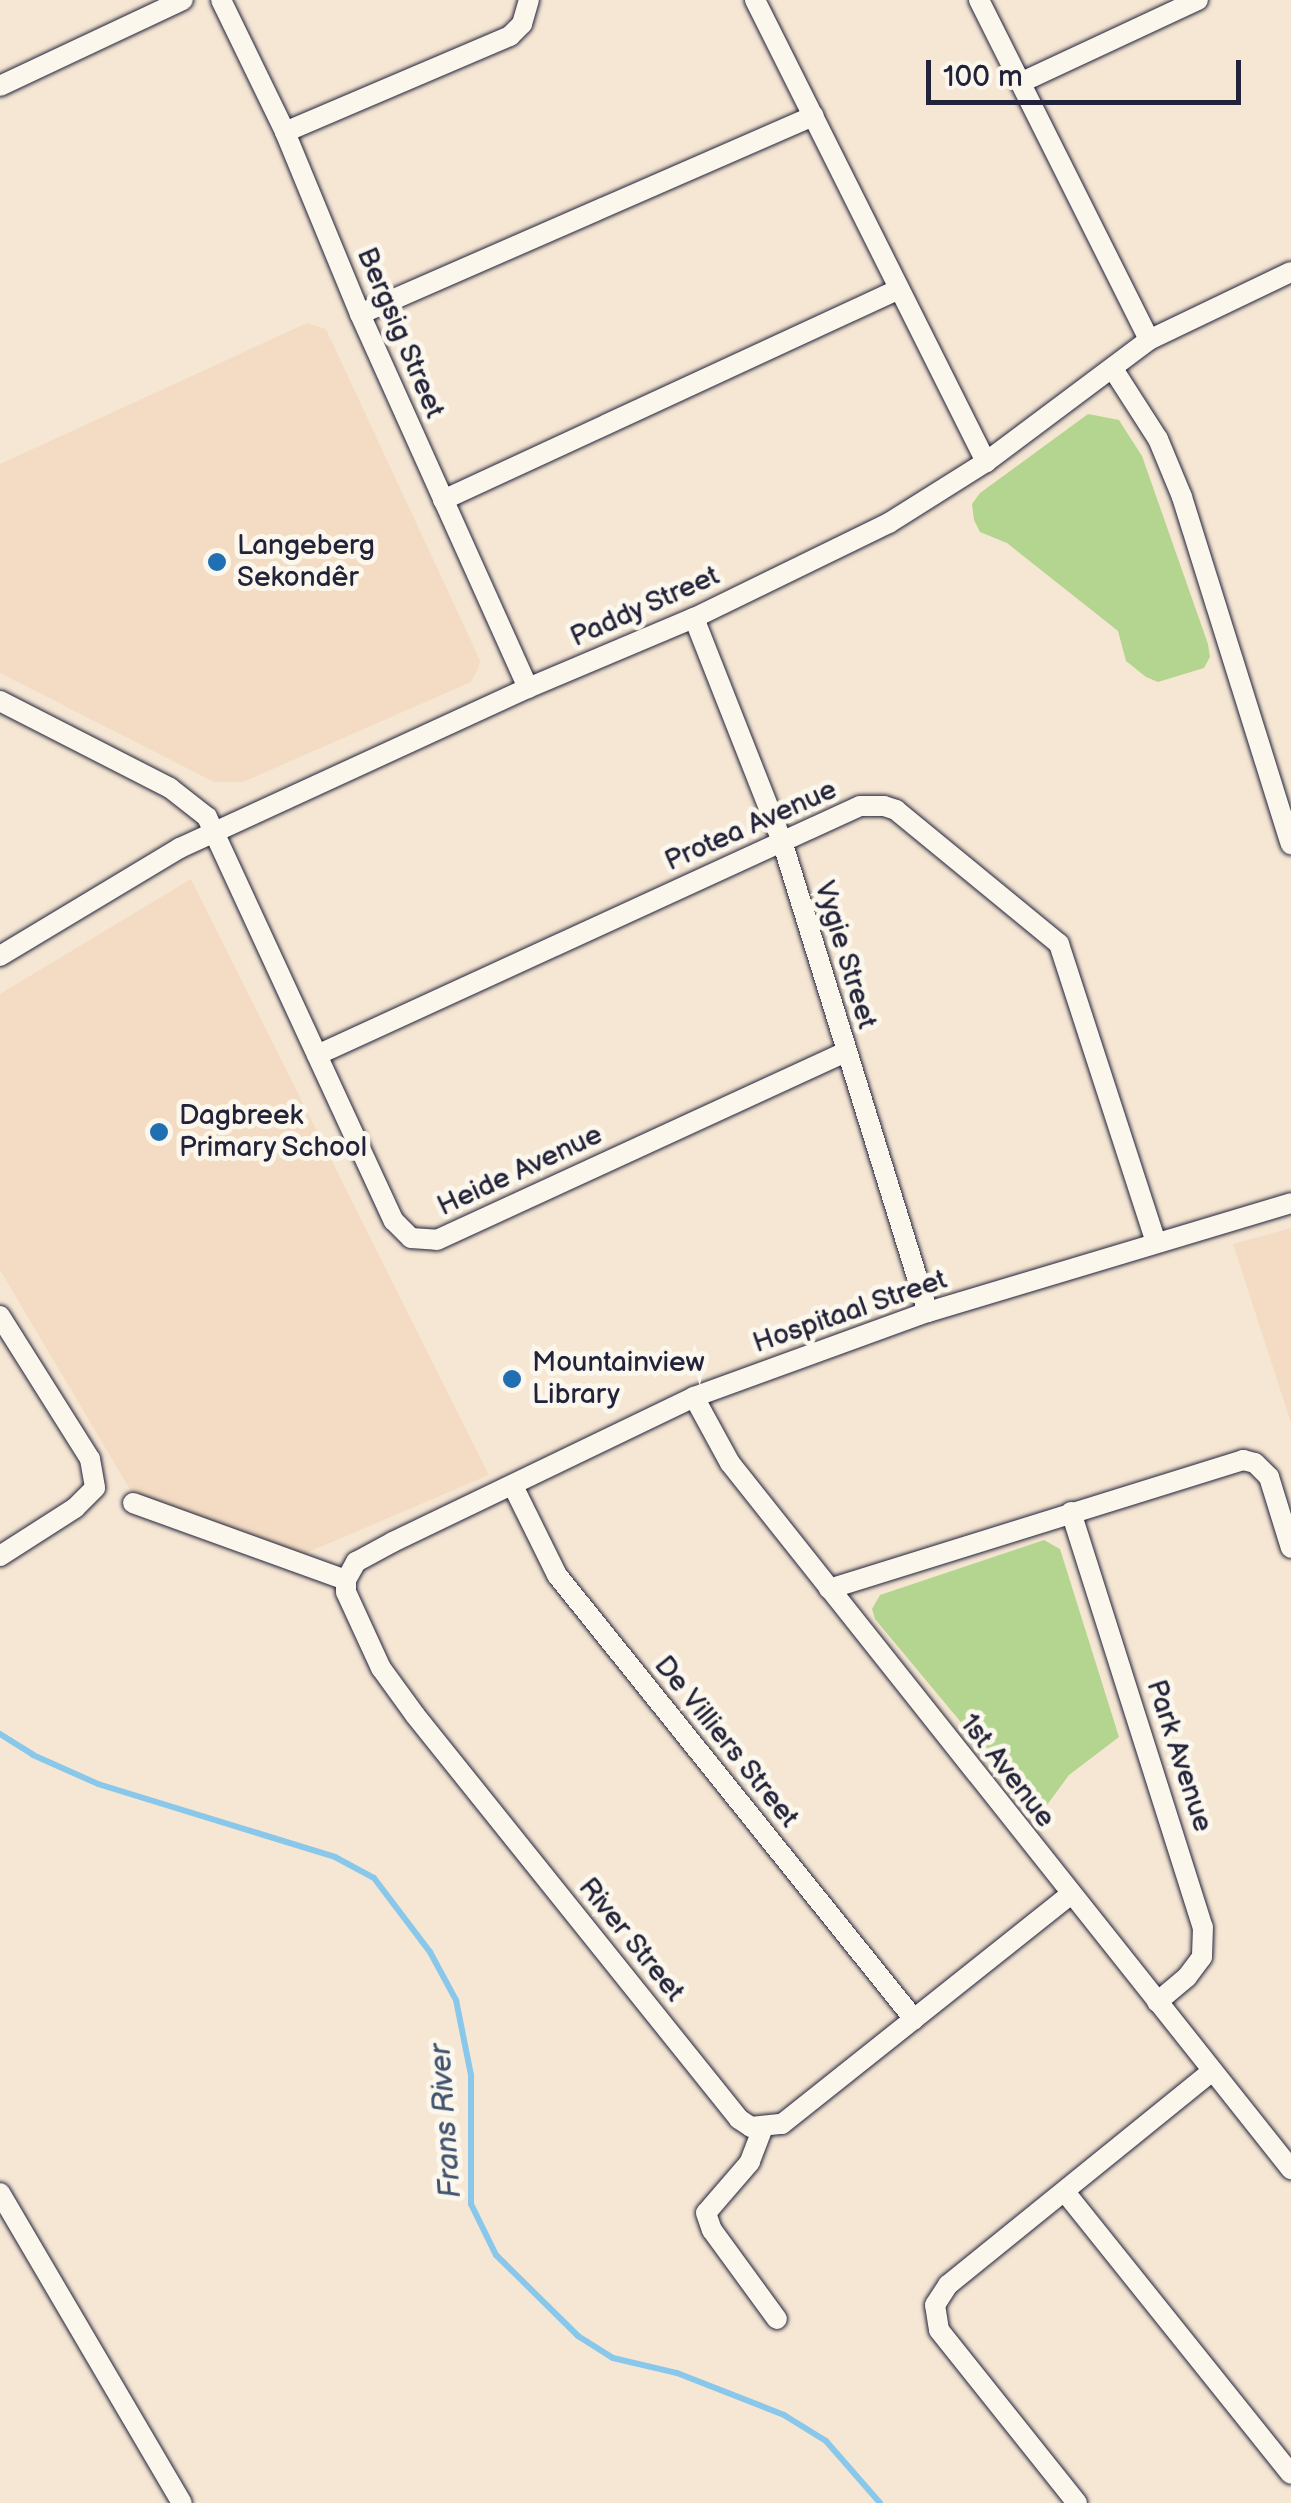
<!DOCTYPE html>
<html>
<head>
<meta charset="utf-8">
<style>
	body { margin:0 }
	#map { position:relative; width:1291px; height:2503px; overflow:hidden; background:#f6e7d4; font-family:"Balsamiq Sans",sans-serif }
	div>[style] { position:absolute }
	.built>* { inset:0; background:#f3dcc3 }
	.green>* { inset:0; background:#b4d58f }
	.stream>* { height:6px; margin:-3px; padding:0 3px; transform-origin:3px; border-radius:3px; background:#89c8ea }
	.roads { filter:drop-shadow(0 0 2px #22223b) drop-shadow(0 0 2px #22223b) }
	.minor>* { height:20px; margin:-10px; padding:0 10px; transform-origin:10px; border-radius:10px; background:#fbf7ec }
	.dots>* { width:28px; height:28px; translate:-50% -50%; box-sizing:border-box; border:5px solid #fbf7ec; border-radius:50% }
	span { translate:-50% -50%; white-space:nowrap; text-align:center; line-height:1.15; -webkit-text-stroke:10px #fbf7ec; paint-order:stroke }
	.street-label { font-size:28px; color:#22223b }
	.poi-label { font-size:28px; color:#22223b }
	.left { translate:0 -50%; text-align:left }
	.water-label { font-size:30px; color:#415470; font-style:italic }
	.scale { position:absolute; left:926px; top:60px; width:315px; height:45px; box-sizing:border-box; border:5px solid #22223b; border-top:0; padding-left:12px; font-size:30px; line-height:35px; white-space:nowrap; color:#22223b; -webkit-text-stroke:8px #fbf7ec; paint-order:stroke }
</style>
</head>
<body>
<div id="map">
	<div class="built">
		<div style="clip-path:polygon(307px 323px,326px 329px,480px 660px,479px 667px,471px 682px,243px 782px,214px 782px,0 673px,0 464px)"></div>
		<div style="clip-path:polygon(191px 879px,489px 1475px,304px 1554px,132px 1493px,0 1270px,0 994px)"></div>
		<div style="clip-path:polygon(1291px 1228px,1291px 1423px,1233px 1244px)"></div>
	</div>
	<div class="green">
		<div style="clip-path:polygon(1088px 414px,1119px 420px,1142px 456px,1208px 644px,1210px 657px,1204px 668px,1158px 682px,1146px 677px,1126px 661px,1118px 631px,1007px 543px,980px 532px,974px 520px,972px 504px,980px 493px)"></div>
		<div style="clip-path:polygon(1044px 1540px,1060px 1549px,1119px 1737px,1069px 1775px,1039px 1816px,875px 1619px,872px 1609px,880px 1595px)"></div>
	</div>
	<div class="stream">
		<div style="left:0;top:1734px;width:39px;rotate:32deg"></div>
		<div style="left:33px;top:1755px;width:71px;rotate:24deg"></div>
		<div style="left:98px;top:1784px;width:248px;rotate:17.1deg"></div>
		<div style="left:335px;top:1857px;width:44px;rotate:28.3deg"></div>
		<div style="left:374px;top:1878px;width:93px;rotate:52.9deg"></div>
		<div style="left:430px;top:1952px;width:55px;rotate:61.6deg"></div>
		<div style="left:456px;top:2000px;width:76px;rotate:78.7deg"></div>
		<div style="left:471px;top:2075px;width:129px;rotate:90deg"></div>
		<div style="left:471px;top:2204px;width:57px;rotate:63.9deg"></div>
		<div style="left:496px;top:2255px;width:115px;rotate:44.6deg"></div>
		<div style="left:578px;top:2336px;width:41px;rotate:32.2deg"></div>
		<div style="left:613px;top:2358px;width:66px;rotate:13.2deg"></div>
		<div style="left:677px;top:2373px;width:115px;rotate:21.4deg"></div>
		<div style="left:784px;top:2415px;width:49px;rotate:31.8deg"></div>
		<div style="left:826px;top:2441px;width:82px;rotate:48.9deg"></div>
	</div>
	<div class="roads">
		<div class="minor">
			<div style="left:221px;top:0;width:147px;rotate:64.1deg"></div>
			<div style="left:285px;top:132px;width:197px;rotate:67.6deg"></div>
			<div style="left:360px;top:314px;width:410px;rotate:65.8deg"></div>
			<div style="left:755px;top:0;width:517px;rotate:63.43deg"></div>
			<div style="left:979px;top:0;width:380px;rotate:63.4deg"></div>
			<div style="left:1022px;top:82px;width:194px;rotate:-25deg"></div>
			<div style="left:0;top:86px;width:202px;rotate:-25.2deg"></div>
			<div style="left:285px;top:132px;width:245px;rotate:-23.1deg"></div>
			<div style="left:510px;top:36px;width:17px;rotate:-45deg"></div>
			<div style="left:522px;top:24px;width:25px;rotate:-74deg"></div>
			<div style="left:360px;top:314px;width:495px;rotate:-23.6deg"></div>
			<div style="left:1113px;top:369px;width:83px;rotate:57.3deg"></div>
			<div style="left:1158px;top:439px;width:63px;rotate:67.5deg"></div>
			<div style="left:1182px;top:497px;width:364px;rotate:72.6deg"></div>
			<div style="left:443px;top:500px;width:500px;rotate:-24.82deg"></div>
			<div style="left:694px;top:618px;width:240px;rotate:68.5deg"></div>
			<div style="left:782px;top:841px;width:493px;rotate:72.8deg"></div>
			<div style="left:0;top:701px;width:191px;rotate:27.1deg"></div>
			<div style="left:170px;top:788px;width:47px;rotate:38.1deg"></div>
			<div style="left:207px;top:817px;width:445px;rotate:65.2deg"></div>
			<div style="left:394px;top:1221px;width:24px;rotate:45deg"></div>
			<div style="left:411px;top:1238px;width:26px;rotate:4deg"></div>
			<div style="left:437px;top:1240px;width:449px;rotate:-24.7deg"></div>
			<div style="left:0;top:956px;width:210px;rotate:-31deg"></div>
			<div style="left:180px;top:848px;width:383px;rotate:-24.7deg"></div>
			<div style="left:528px;top:688px;width:180px;rotate:-22.9deg"></div>
			<div style="left:694px;top:618px;width:217px;rotate:-26deg"></div>
			<div style="left:889px;top:523px;width:115px;rotate:-32.2deg"></div>
			<div style="left:986px;top:462px;width:204px;rotate:-36.8deg"></div>
			<div style="left:1149px;top:340px;width:157px;rotate:-25.6deg"></div>
			<div style="left:317px;top:1055px;width:597px;rotate:-24.63deg"></div>
			<div style="left:860px;top:806px;width:24px"></div>
			<div style="left:884px;top:806px;width:13px;rotate:18deg"></div>
			<div style="left:896px;top:810px;width:211px;rotate:39.4deg"></div>
			<div style="left:1059px;top:944px;width:314px;rotate:72deg"></div>
			<div style="left:0;top:1316px;width:169px;rotate:57.8deg"></div>
			<div style="left:90px;top:1459px;width:29px;rotate:80deg"></div>
			<div style="left:95px;top:1488px;width:28px;rotate:135deg"></div>
			<div style="left:75px;top:1508px;width:89px;rotate:147.4deg"></div>
			<div style="left:694px;top:1397px;width:75px;rotate:61.4deg"></div>
			<div style="left:730px;top:1463px;width:902px;rotate:51.53deg"></div>
			<div style="left:514px;top:1488px;width:97px;rotate:63.7deg"></div>
			<div style="left:557px;top:1575px;width:570px;rotate:51.2deg"></div>
			<div style="left:133px;top:1503px;width:226px;rotate:19.9deg"></div>
			<div style="left:1071px;top:1512px;width:435px;rotate:72.4deg"></div>
			<div style="left:1203px;top:1927px;width:30px;rotate:92deg"></div>
			<div style="left:1202px;top:1957px;width:25px;rotate:127deg"></div>
			<div style="left:1187px;top:1977px;width:39px;rotate:140deg"></div>
			<div style="left:346px;top:1580px;width:12px;rotate:90deg"></div>
			<div style="left:346px;top:1592px;width:84px;rotate:65.3deg"></div>
			<div style="left:381px;top:1668px;width:58px;rotate:54.1deg"></div>
			<div style="left:415px;top:1715px;width:518px;rotate:51.27deg"></div>
			<div style="left:739px;top:2119px;width:14px;rotate:34deg"></div>
			<div style="left:751px;top:2127px;width:31px;rotate:-6deg"></div>
			<div style="left:782px;top:2124px;width:368px;rotate:-38.5deg"></div>
			<div style="left:346px;top:1580px;width:21px;rotate:-61deg"></div>
			<div style="left:356px;top:1562px;width:42px;rotate:-28.4deg"></div>
			<div style="left:393px;top:1542px;width:334px;rotate:-25.7deg"></div>
			<div style="left:694px;top:1397px;width:249px;rotate:-20deg"></div>
			<div style="left:928px;top:1312px;width:379px;rotate:-16.7deg"></div>
			<div style="left:829px;top:1589px;width:434px;rotate:-17.3deg"></div>
			<div style="left:1243px;top:1460px;width:12px;rotate:14deg"></div>
			<div style="left:1255px;top:1463px;width:20px;rotate:45deg"></div>
			<div style="left:1269px;top:1477px;width:74px;rotate:72.8deg"></div>
			<div style="left:762px;top:2130px;width:34px;rotate:111deg"></div>
			<div style="left:750px;top:2162px;width:67px;rotate:130.8deg"></div>
			<div style="left:706px;top:2213px;width:18px;rotate:71deg"></div>
			<div style="left:712px;top:2230px;width:110px;rotate:53.9deg"></div>
			<div style="left:1065px;top:2192px;width:361px;rotate:51.3deg"></div>
			<div style="left:0;top:2193px;width:359px;rotate:59.6deg"></div>
			<div style="left:1077px;top:2503px;width:221px;rotate:-128.6deg"></div>
			<div style="left:939px;top:2330px;width:25px;rotate:-99deg"></div>
			<div style="left:935px;top:2305px;width:24px;rotate:-57deg"></div>
			<div style="left:948px;top:2285px;width:338px;rotate:-39deg"></div>
		</div>
	</div>
	<div class="dots">
		<div style="left:217px;top:562px;background:#1f6fb2"></div>
		<div style="left:159px;top:1132px;background:#1f6fb2"></div>
		<div style="left:512px;top:1379px;background:#1f6fb2"></div>
	</div>
	<div class="street-label">
		<span style="left:400px;top:333px;rotate:67deg">Bergsig Street</span>
		<span style="left:645px;top:607px;rotate:-24deg">Paddy Street</span>
		<span style="left:751px;top:826px;rotate:-24deg">Protea Avenue</span>
		<span style="left:845px;top:955px;rotate:73deg">Vygie Street</span>
		<span style="left:520px;top:1171px;rotate:-25deg">Heide Avenue</span>
		<span style="left:850px;top:1312px;rotate:-19deg">Hospitaal Street</span>
		<span style="left:726px;top:1742px;rotate:51deg">De Villiers Street</span>
		<span style="left:1179px;top:1756px;rotate:72deg">Park Avenue</span>
		<span style="left:1007px;top:1771px;rotate:52deg">1st Avenue</span>
		<span style="left:631px;top:1940px;rotate:51deg">River Street</span>
	</div>
	<div class="poi-label">
		<span class="left" style="left:237px;top:562px">Langeberg<br>Sekondêr</span>
		<span class="left" style="left:179px;top:1132px">Dagbreek<br>Primary School</span>
		<span class="left" style="left:532px;top:1379px">Mountainview<br>Library</span>
	</div>
	<div class="water-label">
		<span style="left:446px;top:2121px;rotate:-94deg">Frans River</span>
	</div>
	<div class="scale">100 m</div>
</div>
</body>
</html>
